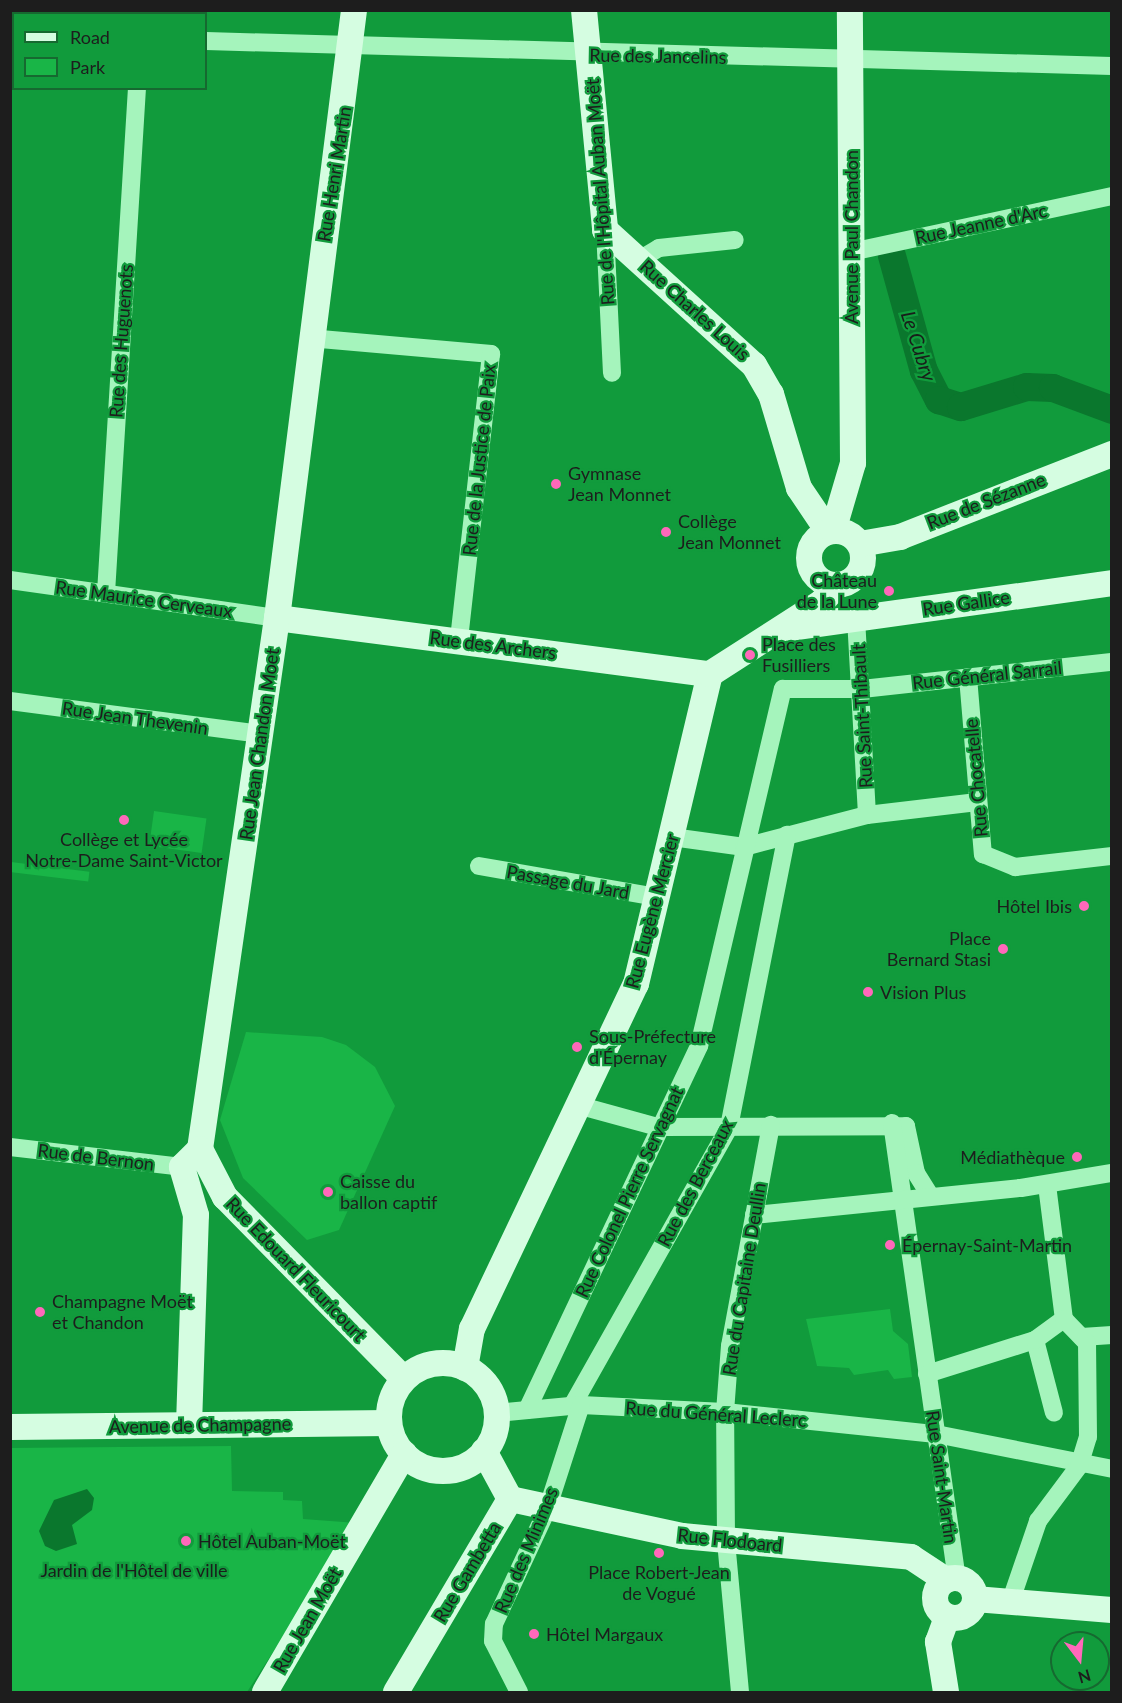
<!DOCTYPE html>
<html>
<head>
<meta charset="utf-8">
<style>
	body { margin:0 }
	#map { position:relative; width:1122px; height:1703px; overflow:hidden; background:#119b3c; font-family:Lato,sans-serif }
	div>[style] { position:absolute }
	.green>* { inset:0; background:#19b547; transform-origin:0 0 }
	.water>* { inset:0; background:#0a772d }
	.river>* { height:28px; margin:-14px; padding:0 14px; transform-origin:14px; border-radius:14px; background:#0a772d }
	.street>* { height:18px; margin:-9px; padding:0 9px; transform-origin:9px; border-radius:9px; background:#a5f4bc }
	.secondary>* { height:26px; margin:-13px; padding:0 13px; transform-origin:13px; border-radius:13px; background:#d5fde1 }
	.secondary>.ring { margin:-13px; padding:0; box-sizing:content-box; background:none; border:26px solid #d5fde1; border-radius:50% }
	.dots>* { width:16px; height:16px; translate:-50% -50%; box-sizing:border-box; border:3px solid #119b3c; border-radius:50% }
	span { translate:-50% -50%; white-space:nowrap; text-align:center; line-height:1.15; -webkit-text-stroke:4.5px #119b3c; paint-order:stroke }
	.street-label { font-size:18px; color:#1d1d1d }
	.poi-label { font-size:18px; color:#1d1d1d }
	.left { translate:0 -50%; text-align:left }
	.right { translate:-100% -50%; text-align:right }
	.park-label { font-size:18px; color:#1a1d1b }
	.water-label { font-size:20px; color:#191d1a; font-style:italic }
	.frame { position:absolute; inset:0; border:12px solid #1d1d1d; pointer-events:none }
	.legend { position:absolute; left:12px; top:12px; width:195px; height:78px; box-sizing:border-box; background:#119b3c; border:2px solid #166930; margin:0; padding:8px 10px; list-style:none; font-size:18px; color:#1d1d1d }
	.legend li { display:flex; align-items:center; gap:12px; height:30px }
	.legend b { width:30px; border:2px solid #166930 }
	.north { position:absolute; left:1050px; top:1631px; width:60px; height:60px; box-sizing:border-box; background:#119b3c; border:2px solid #166930; border-radius:50%; rotate:164deg; font-size:16px; font-weight:700; line-height:24px; text-align:center; color:#1d1d1d }
	.north::after { content:''; display:block; margin:auto; width:21px; height:27px; background:#ff68ba; clip-path:polygon(50% 0,100% 100%,50% 72%,0 100%) }
</style>
</head>
<body>
<div id="map">
	<div class="green">
		<div style="left:154px;top:811px;width:53px;height:35px;rotate:8deg"></div>
		<div style="left:11px;top:862px;width:79px;height:10px;rotate:7deg"></div>
		<div style="clip-path:polygon(246px 1032px,322px 1037px,346px 1045px,375px 1067px,395px 1106px,339px 1230px,307px 1240px,243px 1178px,220px 1120px)"></div>
		<div style="clip-path:polygon(890px 1309px,893px 1331px,908px 1344px,912px 1377px,894px 1379px,888px 1370px,854px 1375px,849px 1368px,817px 1366px,806px 1319px)"></div>
		<div style="clip-path:polygon(231px 1446px,232px 1491px,283px 1492px,283px 1500px,302px 1501px,303px 1519px,357px 1523px,247px 1692px,11px 1692px,10px 1448px)"></div>
	</div>
	<div class="water">
		<div style="clip-path:polygon(87px 1489px,94px 1498px,92px 1510px,72px 1525px,77px 1544px,56px 1551px,45px 1546px,39px 1531px,54px 1500px)"></div>
	</div>
	<div class="river">
		<div style="left:892px;top:256px;width:119px;rotate:74.5deg"></div>
		<div style="left:924px;top:371px;width:33px;rotate:63deg"></div>
		<div style="left:939px;top:400px;width:23px;rotate:18deg"></div>
		<div style="left:961px;top:407px;width:69px;rotate:-16.9deg"></div>
		<div style="left:1027px;top:387px;width:26px;rotate:2deg"></div>
		<div style="left:1053px;top:388px;width:63px;rotate:20.4deg"></div>
	</div>
	<div class="street">
		<div style="left:142px;top:14px;width:4px;rotate:-76deg"></div>
		<div style="left:10px;top:36px;width:4px"></div>
		<div style="left:206px;top:41px;width:906px;rotate:1.58deg"></div>
		<div style="left:605px;top:230px;width:143px;rotate:87.2deg"></div>
		<div style="left:851px;top:252px;width:267px;rotate:-12.1deg"></div>
		<div style="left:639px;top:260px;width:23px;rotate:-31deg"></div>
		<div style="left:659px;top:248px;width:76px;rotate:-6deg"></div>
		<div style="left:309px;top:338px;width:183px;rotate:5deg"></div>
		<div style="left:491px;top:354px;width:289px;rotate:96.4deg"></div>
		<div style="left:10px;top:580px;width:270px;rotate:8.1deg"></div>
		<div style="left:106px;top:593px;width:506px;rotate:-86.49deg"></div>
		<div style="left:856px;top:618px;width:197px;rotate:86.8deg"></div>
		<div style="left:968px;top:677px;width:178px;rotate:85.2deg"></div>
		<div style="left:983px;top:854px;width:35px;rotate:22deg"></div>
		<div style="left:1015px;top:867px;width:98px;rotate:-6.5deg"></div>
		<div style="left:10px;top:701px;width:252px;rotate:7.5deg"></div>
		<div style="left:672px;top:837px;width:73px;rotate:7.9deg"></div>
		<div style="left:744px;top:847px;width:127px;rotate:-14.6deg"></div>
		<div style="left:867px;top:815px;width:111px;rotate:-6.7deg"></div>
		<div style="left:479px;top:866px;width:181px;rotate:9.9deg"></div>
		<div style="left:581px;top:1106px;width:80px;rotate:15.3deg"></div>
		<div style="left:658px;top:1127px;width:248px;rotate:-0.2deg"></div>
		<div style="left:906px;top:1126px;width:48px;rotate:78deg"></div>
		<div style="left:916px;top:1173px;width:25px;rotate:58deg"></div>
		<div style="left:892px;top:1123px;width:461px;rotate:81.9deg"></div>
		<div style="left:10px;top:1147px;width:173px;rotate:6.6deg"></div>
		<div style="left:1047px;top:1185px;width:135px;rotate:82.8deg"></div>
		<div style="left:754px;top:1215px;width:268px;rotate:-5.8deg"></div>
		<div style="left:1021px;top:1188px;width:92px;rotate:-9.4deg"></div>
		<div style="left:1082px;top:1337px;width:30px;rotate:-4deg"></div>
		<div style="left:1035px;top:1340px;width:75px;rotate:75.4deg"></div>
		<div style="left:927px;top:1374px;width:113px;rotate:-17.5deg"></div>
		<div style="left:1035px;top:1340px;width:36px;rotate:-36deg"></div>
		<div style="left:572px;top:1406px;width:320px;rotate:-60.6deg"></div>
		<div style="left:729px;top:1127px;width:298px;rotate:-78.8deg"></div>
		<div style="left:527px;top:1410px;width:403px;rotate:-64.7deg"></div>
		<div style="left:699px;top:1046px;width:367px;rotate:-76.8deg"></div>
		<div style="left:783px;top:689px;width:79px"></div>
		<div style="left:862px;top:689px;width:251px;rotate:-6.2deg"></div>
		<div style="left:496px;top:1413px;width:85px;rotate:-5.4deg"></div>
		<div style="left:581px;top:1405px;width:144px;rotate:2.8deg"></div>
		<div style="left:725px;top:1412px;width:212px;rotate:6deg"></div>
		<div style="left:936px;top:1434px;width:179px;rotate:11.2deg"></div>
		<div style="left:1010px;top:1603px;width:87px;rotate:-71.1deg"></div>
		<div style="left:1038px;top:1521px;width:69px;rotate:-53.3deg"></div>
		<div style="left:1079px;top:1466px;width:30px;rotate:-73deg"></div>
		<div style="left:1088px;top:1437px;width:94px;rotate:-90.6deg"></div>
		<div style="left:1087px;top:1343px;width:33px;rotate:-134deg"></div>
		<div style="left:519px;top:1692px;width:57px;rotate:-117deg"></div>
		<div style="left:493px;top:1641px;width:17px;rotate:-87deg"></div>
		<div style="left:494px;top:1624px;width:126px;rotate:-65.1deg"></div>
		<div style="left:547px;top:1510px;width:110px;rotate:-72.1deg"></div>
		<div style="left:740px;top:1692px;width:152px;rotate:-95.3deg"></div>
		<div style="left:726px;top:1541px;width:129px;rotate:-90.4deg"></div>
		<div style="left:725px;top:1412px;width:66px;rotate:-85.7deg"></div>
		<div style="left:730px;top:1346px;width:225px;rotate:-79.5deg"></div>
	</div>
	<div class="secondary">
		<div style="left:584px;top:10px;width:221px;rotate:84.5deg"></div>
		<div style="left:605px;top:230px;width:201px;rotate:42.2deg"></div>
		<div style="left:754px;top:365px;width:34px;rotate:60deg"></div>
		<div style="left:771px;top:394px;width:98px;rotate:73.4deg"></div>
		<div style="left:799px;top:488px;width:52px;rotate:56deg"></div>
		<div class="ring" style="left:809px;top:531px;width:28px;height:28px"></div>
		<div style="left:833px;top:531px;width:71px;rotate:-73.6deg"></div>
		<div style="left:853px;top:463px;width:453px;rotate:-90.4deg"></div>
		<div style="left:860px;top:544px;width:41px;rotate:-9.9deg"></div>
		<div style="left:900px;top:537px;width:228px;rotate:-21.4deg"></div>
		<div style="left:277px;top:618px;width:437px;rotate:7.4deg"></div>
		<div style="left:789px;top:628px;width:326px;rotate:-7.9deg"></div>
		<div style="left:200px;top:1149px;width:537px;rotate:-81.75deg"></div>
		<div style="left:277px;top:618px;width:613px;rotate:-82.78deg"></div>
		<div style="left:200px;top:1149px;width:54px;rotate:62.5deg"></div>
		<div style="left:225px;top:1197px;width:255px;rotate:45.5deg"></div>
		<div class="ring" style="left:389px;top:1363px;width:82px;height:82px"></div>
		<div style="left:465px;top:1368px;width:40px;rotate:-80deg"></div>
		<div style="left:472px;top:1329px;width:382px;rotate:-64.6deg"></div>
		<div style="left:636px;top:984px;width:319px;rotate:-76.6deg"></div>
		<div style="left:710px;top:674px;width:133px;rotate:-32.7deg"></div>
		<div style="left:822px;top:602px;width:23px;rotate:-49deg"></div>
		<div style="left:189px;top:1425px;width:210px;rotate:-88.1deg"></div>
		<div style="left:196px;top:1215px;width:50px;rotate:-106.3deg"></div>
		<div style="left:182px;top:1167px;width:25px;rotate:-45deg"></div>
		<div style="left:10px;top:1427px;width:379px;rotate:-0.6deg"></div>
		<div style="left:484px;top:1451px;width:55px;rotate:61.6deg"></div>
		<div style="left:510px;top:1499px;width:176px;rotate:12.1deg"></div>
		<div style="left:682px;top:1536px;width:230px;rotate:5.2deg"></div>
		<div style="left:911px;top:1557px;width:42px;rotate:33.3deg"></div>
		<div class="ring" style="left:935px;top:1578px;width:14px;height:14px"></div>
		<div style="left:975px;top:1599px;width:137px;rotate:4.6deg"></div>
		<div style="left:265px;top:1692px;width:276px;rotate:-59.7deg"></div>
		<div style="left:396px;top:1692px;width:224px;rotate:-59.4deg"></div>
		<div style="left:946px;top:1692px;width:51px;rotate:-99.1deg"></div>
		<div style="left:938px;top:1642px;width:27px;rotate:-70deg"></div>
	</div>
	<div class="dots">
		<div style="left:556px;top:484px;background:#ff68ba"></div>
		<div style="left:666px;top:532px;background:#ff68ba"></div>
		<div style="left:889px;top:591px;background:#ff68ba"></div>
		<div style="left:750px;top:655px;background:#ff68ba"></div>
		<div style="left:124px;top:820px;background:#ff68ba"></div>
		<div style="left:1084px;top:906px;background:#ff68ba"></div>
		<div style="left:1003px;top:949px;background:#ff68ba"></div>
		<div style="left:868px;top:992px;background:#ff68ba"></div>
		<div style="left:577px;top:1047px;background:#ff68ba"></div>
		<div style="left:1077px;top:1157px;background:#ff68ba"></div>
		<div style="left:328px;top:1192px;background:#ff68ba"></div>
		<div style="left:890px;top:1245px;background:#ff68ba"></div>
		<div style="left:40px;top:1312px;background:#ff68ba"></div>
		<div style="left:186px;top:1541px;background:#ff68ba"></div>
		<div style="left:659px;top:1553px;background:#ff68ba"></div>
		<div style="left:534px;top:1634px;background:#ff68ba"></div>
	</div>
	<div class="street-label">
		<span style="left:658px;top:56px;rotate:1deg">Rue des Jancelins</span>
		<span style="left:334px;top:174px;rotate:-81deg">Rue Henri Martin</span>
		<span style="left:600px;top:192px;rotate:-94deg">Rue de l'Hôpital Auban Moët</span>
		<span style="left:981px;top:224px;rotate:-12deg">Rue Jeanne d'Arc</span>
		<span style="left:851px;top:237px;rotate:-90deg">Avenue Paul Chandon</span>
		<span style="left:695px;top:310px;rotate:42deg">Rue Charles Louis</span>
		<span style="left:121px;top:341px;rotate:-86deg">Rue des Huguenots</span>
		<span style="left:479px;top:460px;rotate:-84deg">Rue de la Justice de Paix</span>
		<span style="left:986px;top:501px;rotate:-21deg">Rue de Sézanne</span>
		<span style="left:144px;top:599px;rotate:8deg">Rue Maurice Cerveaux</span>
		<span style="left:966px;top:603px;rotate:-8deg">Rue Gallice</span>
		<span style="left:493px;top:645px;rotate:7deg">Rue des Archers</span>
		<span style="left:987px;top:675px;rotate:-6deg">Rue Général Sarrail</span>
		<span style="left:862px;top:716px;rotate:-93deg">Rue Saint-Thibault</span>
		<span style="left:135px;top:718px;rotate:8deg">Rue Jean Thevenin</span>
		<span style="left:259px;top:744px;rotate:-82deg">Rue Jean Chandon Moet</span>
		<span style="left:976px;top:778px;rotate:-95deg">Rue Chocatelle</span>
		<span style="left:568px;top:882px;rotate:10deg">Passage du Jard</span>
		<span style="left:652px;top:911px;rotate:-75deg">Rue Eugène Mercier</span>
		<span style="left:96px;top:1157px;rotate:7deg">Rue de Bernon</span>
		<span style="left:695px;top:1183px;rotate:-62deg">Rue des Berceaux</span>
		<span style="left:629px;top:1192px;rotate:-65deg">Rue Colonel Pierre Servagnat</span>
		<span style="left:296px;top:1269px;rotate:46deg">Rue Edouard Fleuricourt</span>
		<span style="left:744px;top:1279px;rotate:-81deg">Rue du Capitaine Deullin</span>
		<span style="left:716px;top:1414px;rotate:4deg">Rue du Général Leclerc</span>
		<span style="left:200px;top:1425px;rotate:-1deg">Avenue de Champagne</span>
		<span style="left:942px;top:1477px;rotate:82deg">Rue Saint-Martin</span>
		<span style="left:730px;top:1540px;rotate:6deg">Rue Flodoard</span>
		<span style="left:526px;top:1550px;rotate:-67deg">Rue des Minimes</span>
		<span style="left:467px;top:1572px;rotate:-59deg">Rue Gambetta</span>
		<span style="left:307px;top:1620px;rotate:-60deg">Rue Jean Moët</span>
	</div>
	<div class="poi-label">
		<span class="left" style="left:568px;top:484px">Gymnase<br>Jean Monnet</span>
		<span class="left" style="left:678px;top:532px">Collège<br>Jean Monnet</span>
		<span class="right" style="left:877px;top:591px">Château<br>de la Lune</span>
		<span class="left" style="left:762px;top:655px">Place des<br>Fusilliers</span>
		<span style="left:124px;top:850px">Collège et Lycée<br>Notre-Dame Saint-Victor</span>
		<span class="right" style="left:1072px;top:906px">Hôtel Ibis</span>
		<span class="right" style="left:991px;top:949px">Place<br>Bernard Stasi</span>
		<span class="left" style="left:880px;top:992px">Vision Plus</span>
		<span class="left" style="left:589px;top:1047px">Sous-Préfecture<br>d'Épernay</span>
		<span class="right" style="left:1065px;top:1157px">Médiathèque</span>
		<span class="left" style="left:340px;top:1192px">Caisse du<br>ballon captif</span>
		<span class="left" style="left:902px;top:1245px">Épernay-Saint-Martin</span>
		<span class="left" style="left:52px;top:1312px">Champagne Moët<br>et Chandon</span>
		<span class="left" style="left:198px;top:1541px">Hôtel Auban-Moët</span>
		<span style="left:659px;top:1583px">Place Robert-Jean<br>de Vogué</span>
		<span class="left" style="left:546px;top:1634px">Hôtel Margaux</span>
	</div>
	<div class="park-label">
		<span style="left:134px;top:1570px">Jardin de l'Hôtel de ville</span>
	</div>
	<div class="water-label">
		<span style="left:919px;top:346px;rotate:72deg">Le Cubry</span>
	</div>
	<div class="frame"></div>
	<ul class="legend">
	<li><b style="height:8px;background:#d5fde1"></b>Road</li>
	<li><b style="height:16px;background:#19b547"></b>Park</li>
	</ul>
	<div class="north">N</div>
</div>
</body>
</html>
